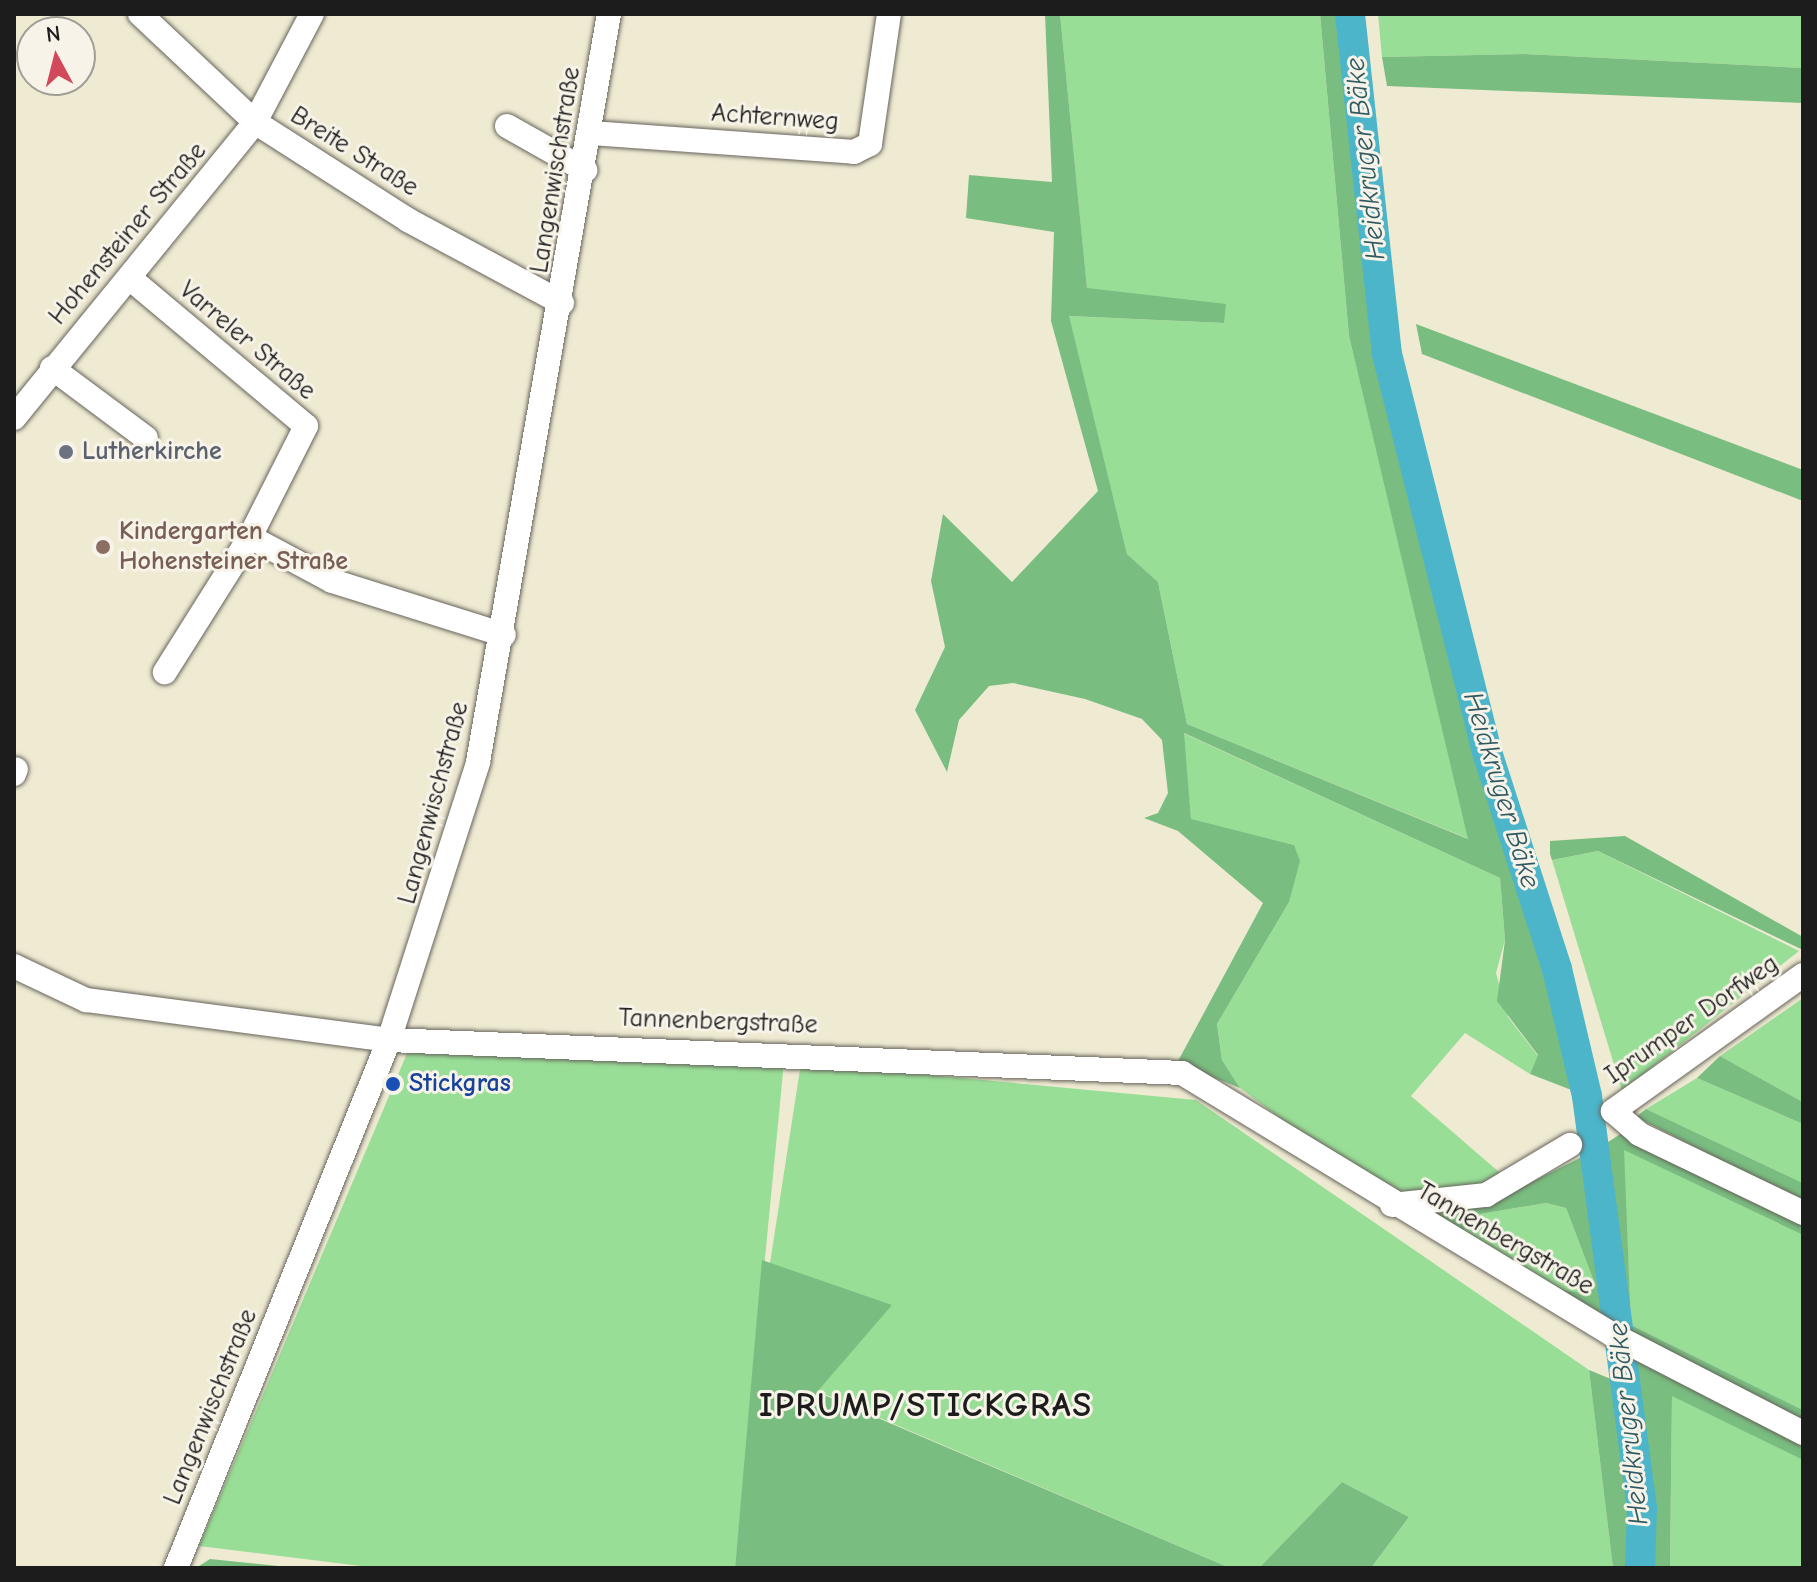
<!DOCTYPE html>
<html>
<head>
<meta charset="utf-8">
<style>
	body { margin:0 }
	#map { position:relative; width:1817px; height:1582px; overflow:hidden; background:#efead2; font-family:"Comic Neue",sans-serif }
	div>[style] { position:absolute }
	.green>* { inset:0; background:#99de97 }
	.forest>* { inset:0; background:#7abd80 }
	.river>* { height:30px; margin:-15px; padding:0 15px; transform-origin:15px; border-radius:15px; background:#4cb5c9 }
	.roads { filter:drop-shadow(0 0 2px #66645c) drop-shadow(0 0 2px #66645c) }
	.minor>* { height:24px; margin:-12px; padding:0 12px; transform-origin:12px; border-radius:12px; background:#fff }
	.dots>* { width:22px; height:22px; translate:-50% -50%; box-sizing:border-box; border:4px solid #f7f3e8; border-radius:50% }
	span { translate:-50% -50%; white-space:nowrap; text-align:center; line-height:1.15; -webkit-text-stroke:6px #f7f3e8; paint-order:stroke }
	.street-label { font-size:26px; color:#1c1c1c }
	.worship-label { font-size:26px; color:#5b616d; font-weight:700 }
	.left { translate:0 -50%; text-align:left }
	.education-label { font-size:26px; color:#785e54; font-weight:700 }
	.transit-label { font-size:26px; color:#164399; font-weight:700 }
	.water-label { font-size:28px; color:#2f5961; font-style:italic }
	.district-label { font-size:34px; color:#1c1c1c; font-weight:700; letter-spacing:2px }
	.frame { position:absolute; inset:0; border:16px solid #1c1c1c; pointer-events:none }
	.north { position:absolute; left:16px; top:16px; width:80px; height:80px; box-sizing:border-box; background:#f7f3e8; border:2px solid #9f9d96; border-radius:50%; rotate:353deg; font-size:22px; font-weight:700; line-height:32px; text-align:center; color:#1c1c1c }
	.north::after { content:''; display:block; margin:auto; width:28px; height:36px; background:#d1495b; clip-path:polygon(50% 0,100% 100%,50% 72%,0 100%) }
</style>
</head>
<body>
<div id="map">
	<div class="green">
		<div style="clip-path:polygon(1060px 14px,1320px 14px,1349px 336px,1469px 839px,1187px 724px,1158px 582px,1127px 554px,1068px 316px,1223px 323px,1226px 305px,1087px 289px)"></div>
		<div style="clip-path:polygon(1378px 14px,1803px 14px,1803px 68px,1525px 54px,1382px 57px)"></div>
		<div style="clip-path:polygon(1183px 733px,1500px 878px,1505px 940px,1496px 973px,1508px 1017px,1538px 1056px,1530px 1074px,1465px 1033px,1411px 1096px,1499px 1172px,1490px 1187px,1381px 1194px,1240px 1088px,1222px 1060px,1217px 1024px,1289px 902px,1294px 845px,1191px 820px)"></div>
		<div style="clip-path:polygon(1598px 851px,1799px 951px,1622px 1091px,1552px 860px)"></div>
		<div style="clip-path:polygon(1803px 998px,1803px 1102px,1720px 1056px)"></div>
		<div style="clip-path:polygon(408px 1051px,784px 1062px,735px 1568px,377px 1568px,199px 1546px)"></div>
		<div style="clip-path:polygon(801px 1063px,1196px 1100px,1589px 1370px,1613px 1568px,1371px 1568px,1409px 1517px,1342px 1482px,1259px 1568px,1230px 1568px,817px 1391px,770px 1263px)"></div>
		<div style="clip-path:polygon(1697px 1078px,1803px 1124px,1803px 1183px,1646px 1109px)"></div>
		<div style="clip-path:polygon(1623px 1149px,1803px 1235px,1803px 1410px,1631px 1325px)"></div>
		<div style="clip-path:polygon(1546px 1203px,1566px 1208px,1593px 1279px,1591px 1295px,1563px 1290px,1463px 1231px,1474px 1215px)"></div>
		<div style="clip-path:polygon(1672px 1395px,1803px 1460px,1803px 1568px,1670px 1568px)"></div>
	</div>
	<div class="forest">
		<div style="clip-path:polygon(1045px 14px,1060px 14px,1087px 288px,1226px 304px,1224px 323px,1069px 316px,1127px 554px,1158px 582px,1187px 724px,1468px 839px,1349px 336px,1320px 14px,1347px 14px,1385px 355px,1485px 751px,1587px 1096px,1530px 1074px,1538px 1055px,1497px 1001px,1505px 940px,1500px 878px,1184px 733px,1191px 819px,1294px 845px,1300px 861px,1289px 902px,1217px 1024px,1222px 1060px,1240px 1088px,1177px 1063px,1263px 903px,1178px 831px,1144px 818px,1158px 813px,1168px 793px,1162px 740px,1142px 719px,1085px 699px,1013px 683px,989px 686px,959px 720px,947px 772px,915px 710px,945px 647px,931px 581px,943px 514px,1012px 582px,1098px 491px,1051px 321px,1054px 232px,966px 218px,969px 175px,1052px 182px)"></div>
		<div style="clip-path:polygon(1525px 54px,1803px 68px,1803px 103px,1387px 86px,1382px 57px)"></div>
		<div style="clip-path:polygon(1416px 324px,1803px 470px,1803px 501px,1422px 354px)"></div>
		<div style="clip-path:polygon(1625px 836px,1803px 937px,1803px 950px,1598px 851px,1552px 860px,1550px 854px,1550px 841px)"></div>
		<div style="clip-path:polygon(1720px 1056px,1803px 1102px,1803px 1124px,1697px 1078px)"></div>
		<div style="clip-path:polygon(1646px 1109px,1803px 1183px,1803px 1202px,1636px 1117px)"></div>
		<div style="clip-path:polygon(1625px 1131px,1803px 1219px,1803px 1235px,1624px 1150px,1631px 1325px,1803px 1410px,1803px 1460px,1672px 1396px,1670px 1568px,1642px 1568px,1643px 1492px,1599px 1148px)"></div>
		<div style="clip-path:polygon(evenodd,1592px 1152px,1614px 1315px,1599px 1330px,1435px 1215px,1497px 1199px,1592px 1152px,1546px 1203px,1566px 1208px,1593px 1279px,1590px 1294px,1563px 1290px,1463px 1231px,1474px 1215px,1546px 1203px)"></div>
		<div style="clip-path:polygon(762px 1260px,892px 1305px,817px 1392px,1230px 1568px,735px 1568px)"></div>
		<div style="clip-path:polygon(1589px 1370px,1623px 1384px,1640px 1507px,1637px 1568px,1613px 1568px)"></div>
		<div style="clip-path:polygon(1342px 1482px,1409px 1517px,1371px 1568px,1259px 1568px)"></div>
		<div style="clip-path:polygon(210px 1559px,298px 1568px,196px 1568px)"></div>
	</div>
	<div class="river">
		<div style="left:1350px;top:14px;width:342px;rotate:83.8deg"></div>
		<div style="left:1387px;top:354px;width:407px;rotate:75.9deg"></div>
		<div style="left:1486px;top:749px;width:231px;rotate:72.1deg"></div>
		<div style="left:1557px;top:969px;width:130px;rotate:76.7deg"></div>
		<div style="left:1587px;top:1096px;width:416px;rotate:82.4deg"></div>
		<div style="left:1642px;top:1508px;width:60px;rotate:91.9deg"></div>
	</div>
	<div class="roads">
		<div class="minor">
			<div style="left:140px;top:14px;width:158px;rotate:43.2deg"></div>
			<div style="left:255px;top:122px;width:182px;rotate:32.6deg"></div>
			<div style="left:408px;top:220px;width:175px;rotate:28.3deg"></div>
			<div style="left:507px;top:126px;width:90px;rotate:29.4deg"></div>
			<div style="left:591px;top:133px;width:264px;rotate:4.1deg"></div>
			<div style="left:854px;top:152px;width:18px;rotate:-27deg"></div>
			<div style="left:870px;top:144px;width:131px;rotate:-81.7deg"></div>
			<div style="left:132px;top:280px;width:227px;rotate:40deg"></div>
			<div style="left:306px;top:426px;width:124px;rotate:116.8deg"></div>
			<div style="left:250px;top:537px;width:160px;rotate:122.2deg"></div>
			<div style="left:52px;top:368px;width:117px;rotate:36.7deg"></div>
			<div style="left:14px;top:418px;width:382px;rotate:-50.8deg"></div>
			<div style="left:255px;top:122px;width:122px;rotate:-62.2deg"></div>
			<div style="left:250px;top:537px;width:93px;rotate:28.2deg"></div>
			<div style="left:332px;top:581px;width:180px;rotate:17.4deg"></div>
			<div style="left:14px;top:774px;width:5px;rotate:-68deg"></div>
			<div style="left:14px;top:966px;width:80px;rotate:25.3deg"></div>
			<div style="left:86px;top:1000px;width:306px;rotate:7.5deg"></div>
			<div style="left:389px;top:1040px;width:794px;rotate:2.38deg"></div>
			<div style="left:1182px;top:1073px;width:504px;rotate:31.29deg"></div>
			<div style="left:1613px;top:1335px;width:214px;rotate:27.3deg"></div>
			<div style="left:1803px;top:975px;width:234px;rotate:144.4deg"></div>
			<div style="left:1613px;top:1111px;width:35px;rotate:41deg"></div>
			<div style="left:1639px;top:1134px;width:182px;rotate:25.7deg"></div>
			<div style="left:1392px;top:1205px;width:95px;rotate:-6.1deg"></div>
			<div style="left:1486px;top:1195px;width:98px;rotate:-30.8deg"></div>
			<div style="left:176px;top:1568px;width:569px;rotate:-68.03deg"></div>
			<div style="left:389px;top:1040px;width:292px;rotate:-72.2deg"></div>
			<div style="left:478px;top:762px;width:759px;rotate:-80.07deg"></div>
		</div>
	</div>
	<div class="dots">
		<div style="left:66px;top:452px;background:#6b7280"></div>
		<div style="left:103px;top:547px;background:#8d6e63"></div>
		<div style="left:393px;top:1084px;background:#1a4fb4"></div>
	</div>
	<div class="street-label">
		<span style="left:775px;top:118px;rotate:4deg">Achternweg</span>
		<span style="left:354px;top:152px;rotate:32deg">Breite Straße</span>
		<span style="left:556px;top:170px;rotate:-81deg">Langenwischstraße</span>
		<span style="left:128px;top:234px;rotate:-50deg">Hohensteiner Straße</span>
		<span style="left:247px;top:341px;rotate:40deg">Varreler Straße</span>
		<span style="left:434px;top:803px;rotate:-75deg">Langenwischstraße</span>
		<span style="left:1692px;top:1020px;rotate:-35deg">Iprumper Dorfweg</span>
		<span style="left:718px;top:1022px;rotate:2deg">Tannenbergstraße</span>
		<span style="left:1505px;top:1239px;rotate:30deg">Tannenbergstraße</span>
		<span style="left:211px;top:1407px;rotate:-68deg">Langenwischstraße</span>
	</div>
	<div class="worship-label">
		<span class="left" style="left:82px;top:452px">Lutherkirche</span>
	</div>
	<div class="education-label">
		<span class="left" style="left:119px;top:547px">Kindergarten<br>Hohensteiner Straße</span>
	</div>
	<div class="transit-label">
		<span class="left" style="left:409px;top:1084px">Stickgras</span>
	</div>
	<div class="water-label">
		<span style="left:1365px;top:159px;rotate:-96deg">Heidkruger Bäke</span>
		<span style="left:1502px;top:790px;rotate:73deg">Heidkruger Bäke</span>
		<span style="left:1628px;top:1424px;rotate:-96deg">Heidkruger Bäke</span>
	</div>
	<div class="district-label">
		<span style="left:926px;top:1406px">IPRUMP/STICKGRAS</span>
	</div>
	<div class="frame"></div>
	<div class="north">N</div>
</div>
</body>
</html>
